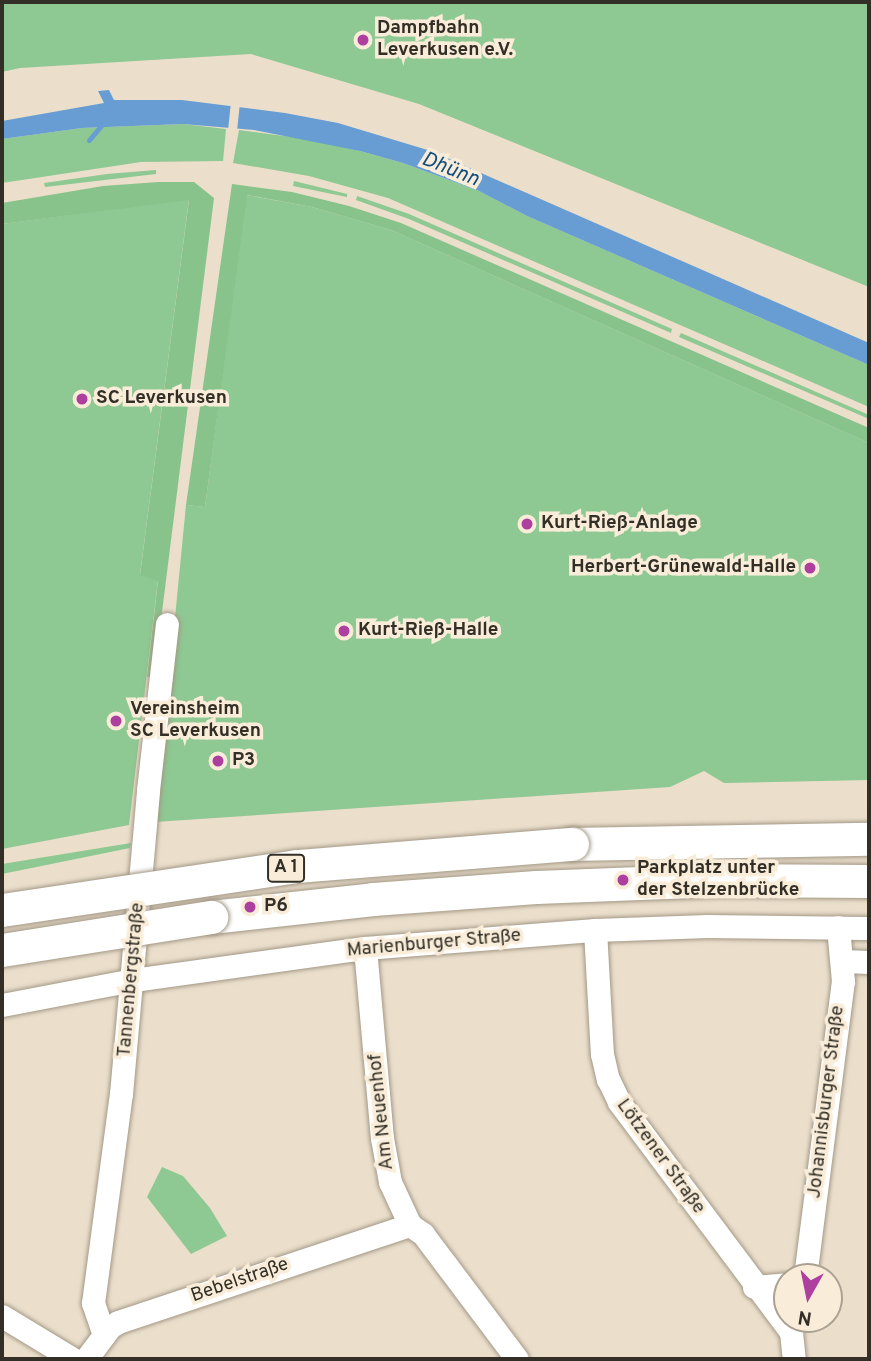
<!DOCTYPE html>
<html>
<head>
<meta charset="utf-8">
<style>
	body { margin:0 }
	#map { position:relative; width:871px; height:1361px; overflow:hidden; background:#ebdfcc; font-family:Overpass,sans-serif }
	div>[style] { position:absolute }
	.green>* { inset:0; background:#8ec892 }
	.forest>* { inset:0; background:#88c38c }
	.water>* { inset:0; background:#679dd2 }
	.pier>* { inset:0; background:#ebdfcc; transform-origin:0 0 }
	.stream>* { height:5px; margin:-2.5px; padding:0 2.5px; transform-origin:2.5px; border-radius:2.5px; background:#679dd2 }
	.roads { filter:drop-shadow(0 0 2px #a39886) drop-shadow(0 0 2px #a39886) }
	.minor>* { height:23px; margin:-11.5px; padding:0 11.5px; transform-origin:11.5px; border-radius:11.5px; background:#fff }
	.highway>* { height:33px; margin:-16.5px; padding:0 16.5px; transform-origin:16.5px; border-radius:16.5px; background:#fff }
	.bridges { filter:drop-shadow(0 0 2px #a39886) drop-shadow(0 0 2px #a39886) }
	.highway-bridge>* { height:33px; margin:-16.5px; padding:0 16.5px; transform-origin:16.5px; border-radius:16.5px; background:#fff }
	.dots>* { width:19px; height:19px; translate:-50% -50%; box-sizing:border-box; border:4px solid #f9edd9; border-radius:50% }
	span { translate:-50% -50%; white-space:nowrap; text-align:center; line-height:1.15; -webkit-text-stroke:7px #f9edd9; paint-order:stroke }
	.shield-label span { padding:2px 5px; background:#f9edd9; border:2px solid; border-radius:5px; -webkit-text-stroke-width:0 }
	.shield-label { font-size:18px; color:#332f27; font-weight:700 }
	.poi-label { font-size:19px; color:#332f27; font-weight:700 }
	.left { translate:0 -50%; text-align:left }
	.right { translate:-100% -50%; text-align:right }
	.street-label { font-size:19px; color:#332f27 }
	.water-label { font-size:21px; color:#134e81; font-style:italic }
	.frame { position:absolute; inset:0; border:4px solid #332f27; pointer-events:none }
	.north { position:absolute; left:773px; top:1263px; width:70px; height:70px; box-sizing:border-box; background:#f9edd9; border:2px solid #aaa192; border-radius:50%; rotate:189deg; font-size:19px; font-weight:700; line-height:28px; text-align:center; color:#332f27 }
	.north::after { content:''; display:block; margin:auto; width:24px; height:32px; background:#ad409f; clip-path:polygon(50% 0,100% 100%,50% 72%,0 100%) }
</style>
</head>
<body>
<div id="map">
	<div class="green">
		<div style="clip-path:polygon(2px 2px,869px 2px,869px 287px,419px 104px,251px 54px,20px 68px,2px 72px)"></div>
		<div style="clip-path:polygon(183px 124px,226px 129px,223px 161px,141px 162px,2px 183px,2px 139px,82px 128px)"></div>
		<div style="clip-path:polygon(239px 130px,314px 140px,360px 151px,403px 163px,479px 191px,527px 216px,869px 365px,869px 407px,388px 198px,309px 176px,233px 163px)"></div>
		<div style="clip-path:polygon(156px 170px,156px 174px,45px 187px,44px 183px,107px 174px)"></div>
		<div style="clip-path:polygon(294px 181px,347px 194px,347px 197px,293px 186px)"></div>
		<div style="clip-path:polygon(246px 195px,312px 207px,391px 230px,869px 443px,869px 780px,724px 783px,704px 771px,670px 787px,155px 822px,186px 505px,205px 507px)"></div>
		<div style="clip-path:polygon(357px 196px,409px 214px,672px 329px,671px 333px,409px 219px,356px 200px)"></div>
		<div style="clip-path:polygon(189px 199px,140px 574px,158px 580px,129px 825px,2px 849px,2px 224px)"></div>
		<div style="clip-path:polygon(681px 333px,869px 415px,869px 419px,679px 337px)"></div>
		<div style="clip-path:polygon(131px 843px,130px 848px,2px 874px,2px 864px)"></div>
		<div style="clip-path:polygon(162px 1167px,183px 1176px,210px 1208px,227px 1236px,191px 1254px,147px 1197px)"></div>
	</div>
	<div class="forest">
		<div style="clip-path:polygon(158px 182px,194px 182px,214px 198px,154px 676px,147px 677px,158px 581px,140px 575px,189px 200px,2px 224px,2px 203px,103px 186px)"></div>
		<div style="clip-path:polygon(232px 184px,292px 192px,349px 206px,401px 223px,869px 428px,869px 443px,391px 230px,312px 207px,247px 195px,205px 507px,186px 505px)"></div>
	</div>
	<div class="water">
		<div style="clip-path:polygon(109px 90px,114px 100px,182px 100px,285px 113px,338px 123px,431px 151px,869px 343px,869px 365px,527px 216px,479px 191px,403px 163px,360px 151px,254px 130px,183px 124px,82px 128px,2px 139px,2px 121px,104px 103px,98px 91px)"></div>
	</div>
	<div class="pier">
		<div style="left:231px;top:102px;width:9px;height:30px;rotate:6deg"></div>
	</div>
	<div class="stream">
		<div style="left:89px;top:140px;width:25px;rotate:-50deg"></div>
	</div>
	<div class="roads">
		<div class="minor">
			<div style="left:595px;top:930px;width:124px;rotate:86.8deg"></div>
			<div style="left:602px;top:1054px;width:26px;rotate:77deg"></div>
			<div style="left:608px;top:1079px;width:25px;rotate:64deg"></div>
			<div style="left:619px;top:1102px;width:287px;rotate:53.2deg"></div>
			<div style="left:365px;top:948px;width:191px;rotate:84.9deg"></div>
			<div style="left:382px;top:1138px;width:45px;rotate:79.7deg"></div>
			<div style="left:390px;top:1182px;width:47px;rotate:65.1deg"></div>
			<div style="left:410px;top:1225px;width:16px;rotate:35deg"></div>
			<div style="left:423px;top:1234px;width:156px;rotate:53.1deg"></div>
			<div style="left:843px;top:961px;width:26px;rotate:2deg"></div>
			<div style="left:2px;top:1005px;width:133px;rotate:-10.8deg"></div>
			<div style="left:133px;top:980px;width:234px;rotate:-7.9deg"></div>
			<div style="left:365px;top:948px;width:231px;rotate:-4.5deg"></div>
			<div style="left:595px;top:930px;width:112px;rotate:-2deg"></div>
			<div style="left:707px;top:926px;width:162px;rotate:0.7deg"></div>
			<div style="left:805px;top:1277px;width:298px;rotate:-82.7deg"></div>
			<div style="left:843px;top:981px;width:54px;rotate:-95.3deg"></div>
			<div style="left:754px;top:1287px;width:33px;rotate:-5deg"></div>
			<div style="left:2px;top:1316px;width:83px;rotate:31.2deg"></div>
			<div style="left:794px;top:1319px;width:13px;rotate:103deg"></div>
			<div style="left:791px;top:1332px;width:27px;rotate:84deg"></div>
			<div style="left:104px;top:1335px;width:34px;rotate:-109deg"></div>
			<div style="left:93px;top:1303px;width:211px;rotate:-82.4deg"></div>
			<div style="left:121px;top:1094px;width:305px;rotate:-84.9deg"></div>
			<div style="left:148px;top:790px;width:167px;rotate:-83.5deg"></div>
			<div style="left:86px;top:1359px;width:40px;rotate:-53deg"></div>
			<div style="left:110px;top:1327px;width:9px;rotate:-32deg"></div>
			<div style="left:118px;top:1322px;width:308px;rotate:-18.4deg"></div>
		</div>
		<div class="highway">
			<div style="left:572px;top:844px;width:297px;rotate:-1deg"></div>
			<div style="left:211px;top:917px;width:163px;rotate:-6.3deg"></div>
			<div style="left:373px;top:899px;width:163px;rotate:-4.2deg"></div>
			<div style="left:536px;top:887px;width:182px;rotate:-2.2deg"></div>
			<div style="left:718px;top:880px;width:151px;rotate:0.4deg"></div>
		</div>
	</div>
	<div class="bridges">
		<div class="highway-bridge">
			<div style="left:2px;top:910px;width:298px;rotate:-8.5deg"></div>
			<div style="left:297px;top:866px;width:276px;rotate:-4.6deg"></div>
			<div style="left:2px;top:950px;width:212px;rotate:-9deg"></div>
		</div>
	</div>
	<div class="dots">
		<div style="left:363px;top:40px;background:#ad409f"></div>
		<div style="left:82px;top:399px;background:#ad409f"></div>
		<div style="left:527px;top:524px;background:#ad409f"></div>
		<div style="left:810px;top:568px;background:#ad409f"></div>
		<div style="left:344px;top:631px;background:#ad409f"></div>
		<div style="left:116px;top:721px;background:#ad409f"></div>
		<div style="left:218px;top:761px;background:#ad409f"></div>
		<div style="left:623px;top:880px;background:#ad409f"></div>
		<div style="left:250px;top:907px;background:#ad409f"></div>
	</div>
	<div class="shield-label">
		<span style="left:286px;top:868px">A 1</span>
	</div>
	<div class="poi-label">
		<span class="left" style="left:377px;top:40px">Dampfbahn<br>Leverkusen e.V.</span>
		<span class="left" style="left:96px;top:399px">SC Leverkusen</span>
		<span class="left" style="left:541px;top:524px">Kurt-Rieß-Anlage</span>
		<span class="right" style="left:796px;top:568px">Herbert-Grünewald-Halle</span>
		<span class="left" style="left:358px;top:631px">Kurt-Rieß-Halle</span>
		<span class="left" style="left:130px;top:721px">Vereinsheim<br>SC Leverkusen</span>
		<span class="left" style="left:232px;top:761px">P3</span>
		<span class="left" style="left:637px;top:880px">Parkplatz unter<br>der Stelzenbrücke</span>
		<span class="left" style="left:264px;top:907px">P6</span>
	</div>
	<div class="street-label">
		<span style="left:434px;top:944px;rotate:-5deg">Marienburger Straße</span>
		<span style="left:132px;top:980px;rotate:-85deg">Tannenbergstraße</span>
		<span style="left:827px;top:1102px;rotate:-83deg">Johannisburger Straße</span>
		<span style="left:382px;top:1112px;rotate:-96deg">Am Neuenhof</span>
		<span style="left:660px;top:1157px;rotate:54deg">Lötzener Straße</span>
		<span style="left:240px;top:1281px;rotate:-19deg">Bebelstraße</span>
	</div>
	<div class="water-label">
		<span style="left:450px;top:170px;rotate:22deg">Dhünn</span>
	</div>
	<div class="frame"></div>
	<div class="north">N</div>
</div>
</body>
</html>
